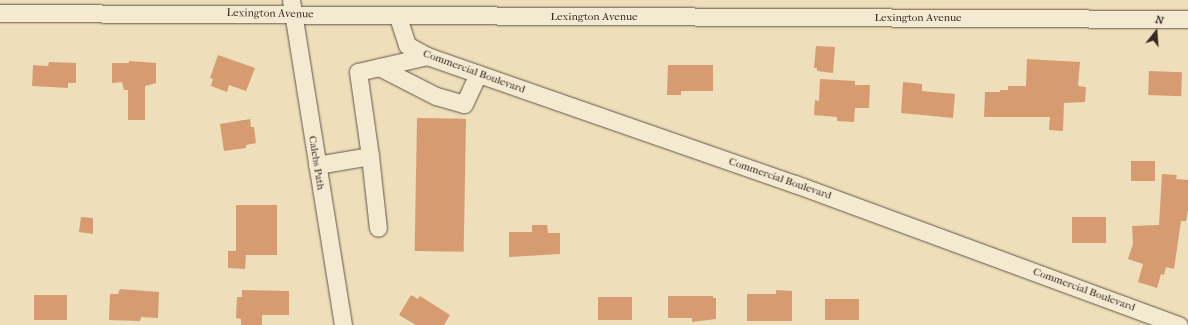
<!DOCTYPE html>
<html>
<head>
<meta charset="utf-8">
<style>
	body { margin:0 }
	#map { position:relative; width:1188px; height:325px; overflow:hidden; background:#eedeba; font-family:"IM FELL French Canon",serif }
	div>[style] { position:absolute }
	.building>* { inset:0; background:#d69b71; transform-origin:0 0 }
	.roads { filter:drop-shadow(0 0 1px #655647) drop-shadow(0 0 1px #655647) }
	.minor>* { height:17px; margin:-8.5px; padding:0 8.5px; transform-origin:8.5px; border-radius:8.5px; background:#f4ead2 }
	span { translate:-50% -50%; white-space:nowrap; text-align:center; line-height:1.15; -webkit-text-stroke:4px #f4ead2; paint-order:stroke }
	.street-label { font-size:11px; color:#372821 }
	.north { position:absolute; left:1136px; top:12px; width:40px; height:40px; -webkit-text-stroke:3px #f4ead2; paint-order:stroke; rotate:17deg; font-size:11px; font-weight:700; line-height:16px; text-align:center; color:#372821 }
	.north::after { content:''; display:block; margin:auto; width:14px; height:18px; background:#372821; clip-path:polygon(50% 0,100% 100%,50% 72%,0 100%) }
</style>
</head>
<body>
<div id="map">
	<div class="building">
		<div style="clip-path:polygon(816px 46px,835px 47px,833px 73px,817px 71px,817px 68px,814px 68px)"></div>
		<div style="clip-path:polygon(218px 55px,255px 68px,246px 91px,229px 85px,227px 92px,211px 86px,213px 79px,210px 78px)"></div>
		<div style="clip-path:polygon(1027px 59px,1080px 62px,1078px 86px,1086px 87px,1085px 102px,1064px 103px,1063px 131px,1049px 130px,1050px 117px,984px 117px,985px 92px,1000px 92px,1000px 90px,1008px 90px,1008px 86px,1026px 86px)"></div>
		<div style="clip-path:polygon(129px 61px,156px 63px,156px 83px,145px 86px,145px 120px,128px 120px,128px 90px,124px 90px,122px 82px,112px 83px,112px 63px,129px 63px)"></div>
		<div style="clip-path:polygon(49px 62px,76px 63px,76px 83px,68px 83px,68px 88px,32px 86px,33px 65px,48px 66px)"></div>
		<div style="clip-path:polygon(668px 65px,713px 65px,713px 91px,681px 91px,681px 95px,667px 95px)"></div>
		<div style="left:1149px;top:71px;width:33px;height:24px;rotate:2deg"></div>
		<div style="clip-path:polygon(820px 79px,855px 81px,855px 85px,870px 85px,869px 108px,855px 108px,854px 122px,837px 121px,837px 117px,814px 115px,815px 100px,819px 101px)"></div>
		<div style="clip-path:polygon(903px 82px,922px 84px,922px 91px,955px 94px,953px 118px,901px 113px)"></div>
		<div style="left:417px;top:118px;width:49px;height:133px;rotate:1deg"></div>
		<div style="clip-path:polygon(250px 119px,251px 127px,254px 127px,256px 143px,246px 145px,246px 148px,224px 151px,220px 124px)"></div>
		<div style="left:1131px;top:161px;width:24px;height:20px"></div>
		<div style="clip-path:polygon(1162px 174px,1177px 175px,1176px 179px,1188px 180px,1188px 210px,1186px 221px,1181px 221px,1174px 269px,1166px 267px,1164px 275px,1161px 274px,1157px 288px,1138px 282px,1143px 264px,1128px 259px,1133px 244px,1132px 226px,1159px 225px)"></div>
		<div style="clip-path:polygon(236px 205px,277px 205px,277px 255px,246px 255px,245px 269px,228px 268px,228px 251px,236px 251px)"></div>
		<div style="clip-path:polygon(81px 217px,93px 218px,93px 234px,79px 232px)"></div>
		<div style="left:1072px;top:217px;width:34px;height:26px"></div>
		<div style="clip-path:polygon(532px 225px,547px 225px,548px 233px,560px 233px,560px 254px,509px 257px,509px 232px,532px 232px)"></div>
		<div style="clip-path:polygon(120px 289px,159px 292px,158px 318px,141px 317px,140px 321px,109px 320px,110px 294px,118px 294px)"></div>
		<div style="clip-path:polygon(242px 290px,289px 291px,289px 315px,262px 315px,262px 325px,241px 325px,241px 319px,236px 318px,237px 297px,242px 297px)"></div>
		<div style="clip-path:polygon(776px 290px,792px 291px,792px 321px,747px 321px,747px 294px,776px 294px)"></div>
		<div style="left:34px;top:295px;width:33px;height:25px"></div>
		<div style="clip-path:polygon(411px 295px,418px 299px,420px 296px,450px 315px,444px 325px,416px 325px,399px 315px)"></div>
		<div style="clip-path:polygon(668px 296px,713px 296px,713px 298px,716px 298px,716px 319px,692px 322px,692px 318px,668px 318px)"></div>
		<div style="left:598px;top:297px;width:34px;height:23px"></div>
		<div style="left:825px;top:299px;width:34px;height:21px"></div>
	</div>
	<div class="roads">
		<div class="minor">
			<div style="left:291px;top:0;width:329px;rotate:80.9deg"></div>
			<div style="left:0;top:13px;width:1188px;rotate:0.29deg"></div>
			<div style="left:398px;top:17px;width:29px;rotate:72deg"></div>
			<div style="left:407px;top:45px;width:23px;rotate:29deg"></div>
			<div style="left:427px;top:56px;width:390px;rotate:19.2deg"></div>
			<div style="left:795px;top:184px;width:409px;rotate:20.2deg"></div>
			<div style="left:379px;top:67px;width:64px;rotate:27deg"></div>
			<div style="left:436px;top:96px;width:29px;rotate:16deg"></div>
			<div style="left:464px;top:104px;width:33px;rotate:-65deg"></div>
			<div style="left:370px;top:156px;width:72px;rotate:83.7deg"></div>
			<div style="left:317px;top:165px;width:54px;rotate:-9.6deg"></div>
			<div style="left:370px;top:156px;width:85px;rotate:-98.1deg"></div>
			<div style="left:358px;top:72px;width:71px;rotate:-13.1deg"></div>
		</div>
	</div>
	<div class="street-label">
		<span style="left:270px;top:14px;rotate:1deg">Lexington Avenue</span>
		<span style="left:594px;top:17px">Lexington Avenue</span>
		<span style="left:918px;top:18px">Lexington Avenue</span>
		<span style="left:474px;top:72px;rotate:20deg">Commercial Boulevard</span>
		<span style="left:316px;top:163px;rotate:81deg">Calebs Path</span>
		<span style="left:780px;top:179px;rotate:19deg">Commercial Boulevard</span>
		<span style="left:1084px;top:290px;rotate:20deg">Commercial Boulevard</span>
	</div>
	<div class="north">N</div>
</div>
</body>
</html>
